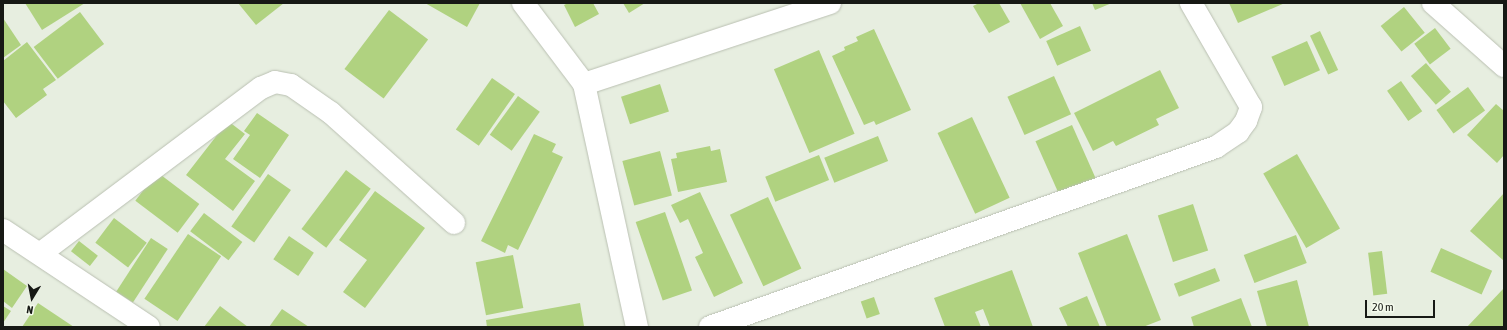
<!DOCTYPE html>
<html>
<head>
<meta charset="utf-8">
<style>
	body { margin:0 }
	#map { position:relative; width:1507px; height:330px; overflow:hidden; background:#e7eee0; font-family:"Asap Condensed",sans-serif }
	div>[style] { position:absolute }
	.building>* { inset:0; background:#b0d280; transform-origin:0 0 }
	.roads { filter:drop-shadow(0 0 1px #bac0b2) drop-shadow(0 0 1px #bac0b2) }
	.minor>* { height:22px; margin:-11px; padding:0 11px; transform-origin:11px; border-radius:11px; background:#fff }
	span { translate:-50% -50%; white-space:nowrap; text-align:center; line-height:1.15; -webkit-text-stroke:4px #f5fbed; paint-order:stroke }
	.frame { position:absolute; inset:0; border:4px solid #171915; pointer-events:none }
	.north { position:absolute; left:12px; top:278px; width:40px; height:40px; -webkit-text-stroke:3px #f5fbed; paint-order:stroke; rotate:190deg; font-size:11px; font-weight:700; line-height:16px; text-align:center; color:#171915 }
	.north::after { content:''; display:block; margin:auto; width:14px; height:18px; background:#171915; clip-path:polygon(50% 0,100% 100%,50% 72%,0 100%) }
	.scale { position:absolute; left:1365px; top:300px; width:70px; height:18px; box-sizing:border-box; border:2px solid #171915; border-top:0; padding-left:5px; font-size:12px; line-height:14px; white-space:nowrap; color:#171915; -webkit-text-stroke:3px #f5fbed; paint-order:stroke }
</style>
</head>
<body>
<div id="map">
	<div class="building">
		<div style="clip-path:polygon(25px 3px,85px 3px,42px 30px)"></div>
		<div style="clip-path:polygon(238px 3px,284px 3px,256px 25px)"></div>
		<div style="clip-path:polygon(425px 3px,480px 3px,467px 27px)"></div>
		<div style="clip-path:polygon(568px 3px,593px 3px,599px 14px,575px 27px,564px 5px)"></div>
		<div style="clip-path:polygon(623px 3px,645px 3px,629px 13px)"></div>
		<div style="clip-path:polygon(979px 3px,999px 3px,1010px 22px,989px 33px,973px 6px)"></div>
		<div style="clip-path:polygon(1020px 3px,1050px 3px,1063px 26px,1040px 39px)"></div>
		<div style="clip-path:polygon(1092px 3px,1112px 3px,1095px 10px)"></div>
		<div style="clip-path:polygon(1229px 3px,1285px 3px,1238px 23px)"></div>
		<div style="left:1404px;top:7px;width:33px;height:30px;rotate:51deg"></div>
		<div style="left:389px;top:10px;width:49px;height:74px;rotate:37deg"></div>
		<div style="left:80px;top:12px;width:40px;height:58px;rotate:53deg"></div>
		<div style="clip-path:polygon(3px 18px,21px 45px,3px 58px)"></div>
		<div style="left:1080px;top:26px;width:27px;height:37px;rotate:66deg"></div>
		<div style="left:1435px;top:28px;width:26px;height:26px;rotate:53deg"></div>
		<div style="clip-path:polygon(874px 29px,911px 110px,876px 125px,874px 121px,864px 125px,832px 56px,845px 50px,844px 47px,858px 41px,856px 37px)"></div>
		<div style="left:1320px;top:31px;width:43px;height:11px;rotate:65deg"></div>
		<div style="left:1307px;top:41px;width:32px;height:39px;rotate:66deg"></div>
		<div style="clip-path:polygon(27px 42px,56px 80px,43px 89px,47px 95px,16px 118px,3px 101px,3px 61px)"></div>
		<div style="left:819px;top:50px;width:91px;height:49px;rotate:67deg"></div>
		<div style="left:1426px;top:63px;width:38px;height:20px;rotate:49deg"></div>
		<div style="clip-path:polygon(1160px 70px,1179px 108px,1156px 119px,1159px 125px,1116px 146px,1113px 141px,1093px 151px,1074px 113px)"></div>
		<div style="left:1054px;top:76px;width:42px;height:51px;rotate:66deg"></div>
		<div style="left:492px;top:78px;width:28px;height:63px;rotate:35deg"></div>
		<div style="left:1401px;top:81px;width:37px;height:17px;rotate:55deg"></div>
		<div style="left:660px;top:84px;width:29px;height:41px;rotate:72deg"></div>
		<div style="left:1468px;top:87px;width:29px;height:39px;rotate:54deg"></div>
		<div style="left:518px;top:96px;width:27px;height:48px;rotate:36deg"></div>
		<div style="clip-path:polygon(1496px 104px,1504px 111px,1504px 155px,1497px 163px,1467px 135px)"></div>
		<div style="clip-path:polygon(257px 113px,289px 135px,260px 178px,233px 159px,250px 135px,244px 131px)"></div>
		<div style="left:972px;top:117px;width:89px;height:38px;rotate:65deg"></div>
		<div style="clip-path:polygon(228px 121px,245px 134px,225px 159px,255px 181px,233px 211px,186px 175px)"></div>
		<div style="left:1072px;top:125px;width:59px;height:40px;rotate:66deg"></div>
		<div style="clip-path:polygon(534px 134px,556px 144px,552px 152px,563px 157px,518px 250px,508px 245px,505px 253px,481px 241px)"></div>
		<div style="left:878px;top:136px;width:27px;height:58px;rotate:68deg"></div>
		<div style="clip-path:polygon(710px 146px,711px 151px,720px 149px,727px 182px,678px 192px,671px 159px,677px 158px,676px 153px)"></div>
		<div style="left:660px;top:151px;width:46px;height:39px;rotate:75deg"></div>
		<div style="left:1297px;top:154px;width:86px;height:39px;rotate:60deg"></div>
		<div style="left:819px;top:155px;width:27px;height:58px;rotate:68deg"></div>
		<div style="left:346px;top:170px;width:31px;height:74px;rotate:37deg"></div>
		<div style="left:157px;top:172px;width:53px;height:36px;rotate:37deg"></div>
		<div style="left:268px;top:174px;width:28px;height:64px;rotate:35deg"></div>
		<div style="clip-path:polygon(375px 191px,425px 228px,365px 308px,343px 292px,367px 260px,339px 240px)"></div>
		<div style="clip-path:polygon(700px 192px,743px 283px,714px 297px,695px 257px,703px 253px,688px 219px,680px 223px,671px 205px)"></div>
		<div style="clip-path:polygon(1504px 193px,1504px 261px,1470px 231px)"></div>
		<div style="left:768px;top:197px;width:79px;height:42px;rotate:65deg"></div>
		<div style="left:1193px;top:204px;width:49px;height:37px;rotate:72deg"></div>
		<div style="left:665px;top:212px;width:83px;height:31px;rotate:71deg"></div>
		<div style="left:204px;top:213px;width:48px;height:23px;rotate:37deg"></div>
		<div style="left:114px;top:218px;width:41px;height:31px;rotate:37deg"></div>
		<div style="left:188px;top:234px;width:40px;height:78px;rotate:34deg"></div>
		<div style="clip-path:polygon(1127px 234px,1161px 320px,1143px 327px,1107px 327px,1078px 253px)"></div>
		<div style="left:1296px;top:235px;width:30px;height:56px;rotate:69deg"></div>
		<div style="left:289px;top:236px;width:30px;height:28px;rotate:34deg"></div>
		<div style="left:151px;top:238px;width:20px;height:64px;rotate:33deg"></div>
		<div style="left:79px;top:241px;width:24px;height:13px;rotate:38deg"></div>
		<div style="left:1441px;top:248px;width:56px;height:26px;rotate:24deg"></div>
		<div style="left:1382px;top:251px;width:43px;height:14px;rotate:83deg"></div>
		<div style="left:513px;top:255px;width:54px;height:38px;rotate:79deg"></div>
		<div style="left:1215px;top:268px;width:14px;height:44px;rotate:69deg"></div>
		<div style="clip-path:polygon(3px 269px,27px 286px,12px 308px,3px 301px)"></div>
		<div style="clip-path:polygon(1012px 270px,1033px 327px,990px 327px,983px 309px,975px 312px,981px 327px,945px 327px,934px 298px)"></div>
		<div style="clip-path:polygon(1297px 280px,1309px 327px,1267px 327px,1257px 291px)"></div>
		<div style="clip-path:polygon(1504px 288px,1504px 327px,1467px 327px)"></div>
		<div style="clip-path:polygon(1087px 296px,1100px 327px,1068px 327px,1059px 308px)"></div>
		<div style="left:874px;top:297px;width:18px;height:14px;rotate:71deg"></div>
		<div style="clip-path:polygon(1241px 298px,1252px 327px,1194px 327px,1191px 317px)"></div>
		<div style="clip-path:polygon(38px 303px,74px 327px,22px 327px)"></div>
		<div style="clip-path:polygon(580px 303px,584px 326px,487px 327px,486px 320px)"></div>
		<div style="clip-path:polygon(3px 306px,11px 311px,3px 323px)"></div>
		<div style="clip-path:polygon(220px 306px,248px 327px,204px 327px)"></div>
		<div style="clip-path:polygon(282px 309px,309px 327px,269px 327px)"></div>
	</div>
	<div class="roads">
		<div class="minor">
			<div style="left:523px;top:3px;width:101px;rotate:53deg"></div>
			<div style="left:584px;top:84px;width:249px;rotate:77.7deg"></div>
			<div style="left:1433px;top:3px;width:95px;rotate:41.6deg"></div>
			<div style="left:584px;top:84px;width:259px;rotate:-18.2deg"></div>
			<div style="left:3px;top:230px;width:175px;rotate:33.6deg"></div>
			<div style="left:41px;top:253px;width:275px;rotate:-36.9deg"></div>
			<div style="left:261px;top:88px;width:15px;rotate:-23deg"></div>
			<div style="left:275px;top:82px;width:16px;rotate:11deg"></div>
			<div style="left:291px;top:85px;width:49px;rotate:35deg"></div>
			<div style="left:331px;top:113px;width:165px;rotate:41.8deg"></div>
			<div style="left:710px;top:327px;width:537px;rotate:-19.58deg"></div>
			<div style="left:1216px;top:147px;width:27px;rotate:-34deg"></div>
			<div style="left:1238px;top:132px;width:14px;rotate:-54deg"></div>
			<div style="left:1246px;top:121px;width:15px;rotate:-70deg"></div>
			<div style="left:1251px;top:107px;width:120px;rotate:-120deg"></div>
		</div>
	</div>
	<div class="frame"></div>
	<div class="north">N</div>
	<div class="scale">20 m</div>
</div>
</body>
</html>
